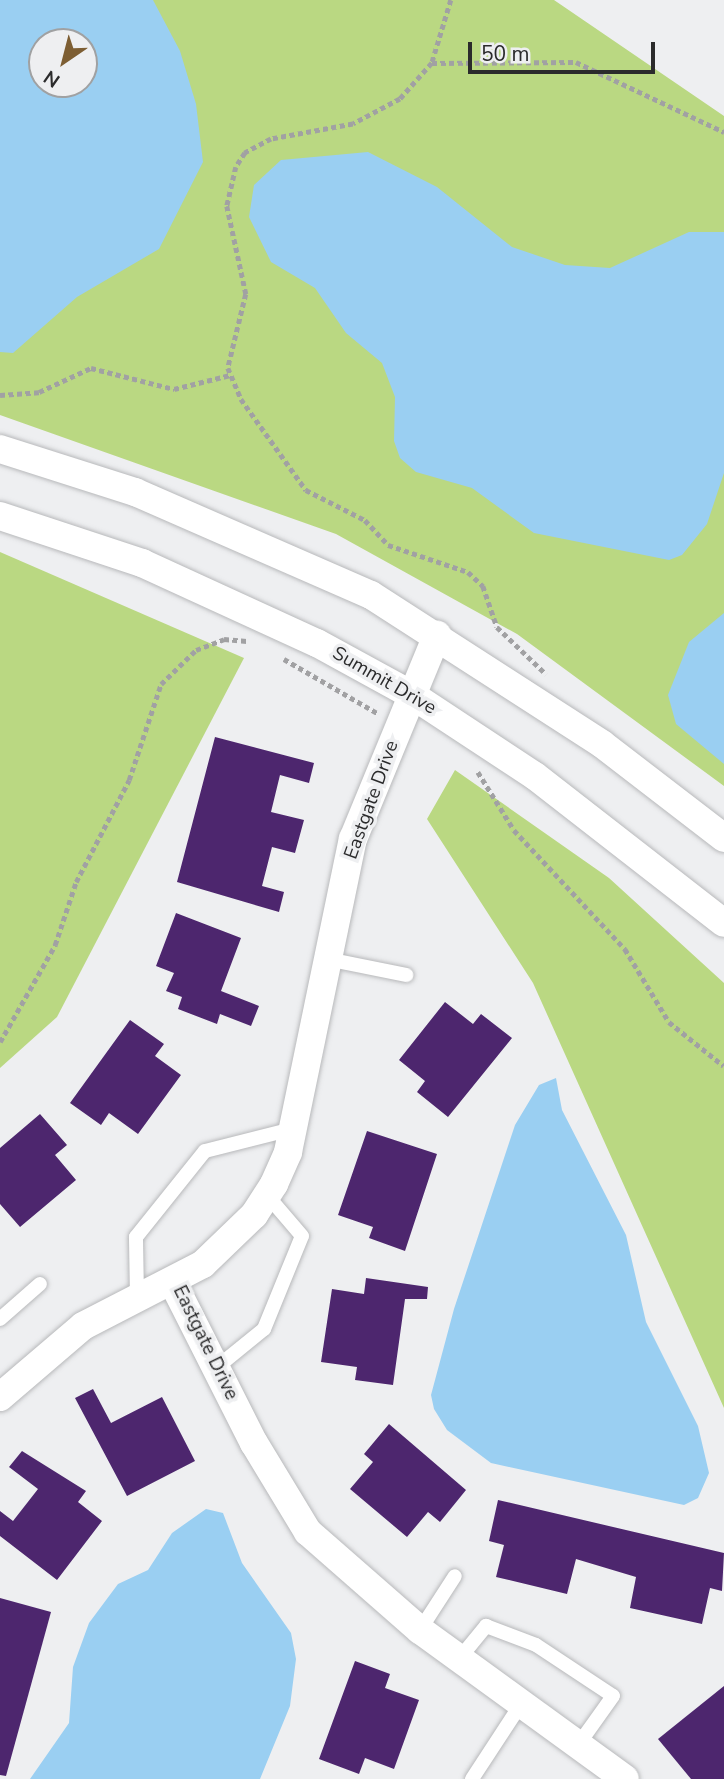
<!DOCTYPE html>
<html>
<head>
<meta charset="utf-8">
<style>
	body { margin:0 }
	#map { position:relative; width:724px; height:1779px; overflow:hidden; background:#eeeff1; font-family:"Nunito Sans",sans-serif }
	div>[style] { position:absolute }
	.green>* { inset:0; background:#bad882 }
	.water>* { inset:0; background:#9acff2 }
	.building>* { inset:0; background:#4d266e }
	.path>* { height:4.5px; margin-top:-2.25px; transform-origin:0; background:repeating-linear-gradient(90deg,#a1a1a3 0 5px,transparent 0 8.5px) }
	.roads { filter:drop-shadow(0 0 2px #b8b9bb) drop-shadow(0 0 2px #b8b9bb) }
	.lane>* { height:14px; margin:-7px; padding:0 7px; transform-origin:7px; border-radius:7px; background:#fff }
	.street>* { height:28px; margin:-14px; padding:0 14px; transform-origin:14px; border-radius:14px; background:#fff }
	span { translate:-50% -50%; white-space:nowrap; text-align:center; line-height:1.15; -webkit-text-stroke:7px #eeeff1; paint-order:stroke }
	.street-label { font-size:19px; color:#2b2b2c }
	.north { position:absolute; left:28px; top:28px; width:70px; height:70px; box-sizing:border-box; background:#eeeff1; border:2px solid #a0a1a2; border-radius:50%; rotate:215deg; font-size:19px; font-weight:700; line-height:28px; text-align:center; color:#2b2b2c }
	.north::after { content:''; display:block; margin:auto; width:24px; height:32px; background:#7d5e33; clip-path:polygon(50% 0,100% 100%,50% 72%,0 100%) }
	.scale { position:absolute; left:468px; top:42px; width:187px; height:32px; box-sizing:border-box; border:4px solid #2b2b2c; border-top:0; padding-left:9px; font-size:21px; line-height:24px; white-space:nowrap; color:#2b2b2c; -webkit-text-stroke:5px #eeeff1; paint-order:stroke }
</style>
</head>
<body>
<div id="map">
	<div class="green">
		<div style="clip-path:polygon(evenodd,0 0,554px 0,724px 116px,724px 786px,517px 634px,336px 534px,0 415px,0 0,42px 42px,84px 42px,84px 84px,42px 84px,42px 42px)"></div>
		<div style="clip-path:polygon(0 552px,244px 658px,57px 1017px,0 1068px)"></div>
		<div style="clip-path:polygon(455px 770px,609px 878px,724px 983px,724px 1408px,533px 983px,427px 819px)"></div>
	</div>
	<div class="water">
		<div style="clip-path:polygon(evenodd,0 0,153px 0,180px 51px,196px 104px,203px 162px,159px 249px,77px 297px,13px 353px,0 352px,0 0,42px 42px,84px 42px,84px 84px,42px 84px,42px 42px)"></div>
		<div style="clip-path:polygon(368px 152px,437px 187px,512px 247px,565px 265px,610px 268px,689px 232px,724px 232px,724px 473px,707px 524px,682px 555px,669px 560px,534px 533px,472px 488px,416px 472px,400px 458px,394px 441px,395px 397px,382px 363px,346px 333px,315px 288px,271px 262px,249px 217px,254px 185px,281px 160px)"></div>
		<div style="clip-path:polygon(724px 613px,724px 764px,676px 724px,668px 695px,689px 642px)"></div>
		<div style="clip-path:polygon(556px 1078px,562px 1110px,626px 1235px,646px 1322px,698px 1426px,709px 1473px,698px 1498px,684px 1505px,491px 1463px,447px 1430px,434px 1409px,431px 1395px,454px 1309px,515px 1125px,539px 1085px)"></div>
		<div style="clip-path:polygon(206px 1509px,223px 1513px,242px 1563px,291px 1633px,296px 1659px,290px 1706px,260px 1779px,30px 1779px,69px 1723px,73px 1667px,89px 1623px,118px 1584px,148px 1570px,172px 1533px)"></div>
	</div>
	<div class="building">
		<div style="clip-path:polygon(215px 737px,314px 763px,309px 783px,280px 775px,271px 812px,304px 820px,295px 853px,272px 847px,262px 886px,284px 892px,279px 912px,177px 882px)"></div>
		<div style="clip-path:polygon(176px 913px,241px 938px,221px 991px,259px 1006px,251px 1026px,220px 1014px,217px 1024px,178px 1009px,182px 997px,166px 991px,174px 973px,156px 966px)"></div>
		<div style="clip-path:polygon(445px 1002px,473px 1024px,481px 1014px,512px 1038px,448px 1117px,417px 1092px,425px 1081px,399px 1060px)"></div>
		<div style="clip-path:polygon(130px 1020px,164px 1044px,155px 1056px,181px 1075px,138px 1134px,109px 1113px,101px 1125px,70px 1103px)"></div>
		<div style="clip-path:polygon(40px 1114px,67px 1145px,55px 1155px,76px 1180px,20px 1227px,0 1204px,0 1148px)"></div>
		<div style="clip-path:polygon(367px 1131px,437px 1154px,405px 1251px,369px 1238px,373px 1227px,338px 1215px)"></div>
		<div style="clip-path:polygon(366px 1278px,428px 1287px,427px 1299px,405px 1299px,393px 1385px,355px 1380px,357px 1367px,321px 1362px,332px 1289px,364px 1294px)"></div>
		<div style="clip-path:polygon(93px 1389px,111px 1423px,162px 1397px,195px 1461px,127px 1496px,75px 1398px)"></div>
		<div style="clip-path:polygon(389px 1424px,466px 1490px,440px 1522px,428px 1512px,407px 1537px,350px 1489px,373px 1462px,364px 1454px)"></div>
		<div style="clip-path:polygon(22px 1451px,86px 1491px,78px 1502px,102px 1521px,57px 1580px,0 1536px,0 1511px,13px 1521px,38px 1489px,9px 1467px)"></div>
		<div style="clip-path:polygon(498px 1500px,724px 1553px,722px 1591px,710px 1588px,702px 1624px,630px 1608px,636px 1577px,576px 1559px,567px 1594px,496px 1577px,504px 1545px,489px 1541px)"></div>
		<div style="clip-path:polygon(0 1598px,51px 1612px,6px 1776px,0 1775px)"></div>
		<div style="clip-path:polygon(355px 1661px,390px 1674px,385px 1688px,419px 1700px,394px 1769px,365px 1758px,359px 1774px,319px 1759px)"></div>
		<div style="clip-path:polygon(724px 1686px,724px 1779px,691px 1779px,658px 1739px)"></div>
	</div>
	<div class="path">
		<div style="left:451px;top:0;width:66px;rotate:106.8deg"></div>
		<div style="left:432px;top:63px;width:48px;rotate:131.6deg"></div>
		<div style="left:400px;top:99px;width:53px;rotate:152deg"></div>
		<div style="left:353px;top:124px;width:83px;rotate:169.6deg"></div>
		<div style="left:271px;top:139px;width:30px;rotate:152deg"></div>
		<div style="left:245px;top:153px;width:17px;rotate:123deg"></div>
		<div style="left:236px;top:167px;width:40px;rotate:103deg"></div>
		<div style="left:227px;top:206px;width:90px;rotate:77.8deg"></div>
		<div style="left:246px;top:294px;width:76px;rotate:103.7deg"></div>
		<div style="left:228px;top:368px;width:34px;rotate:67deg"></div>
		<div style="left:241px;top:399px;width:112px;rotate:54.5deg"></div>
		<div style="left:306px;top:490px;width:66px;rotate:27deg"></div>
		<div style="left:365px;top:520px;width:34px;rotate:47deg"></div>
		<div style="left:388px;top:545px;width:84px;rotate:18.6deg"></div>
		<div style="left:468px;top:572px;width:21px;rotate:43deg"></div>
		<div style="left:483px;top:586px;width:43px;rotate:71.1deg"></div>
		<div style="left:497px;top:627px;width:68px;rotate:43.8deg"></div>
		<div style="left:432px;top:63px;width:144px;rotate:-0.4deg"></div>
		<div style="left:576px;top:62px;width:164px;rotate:25.3deg"></div>
		<div style="left:0;top:395px;width:39px;rotate:-4deg"></div>
		<div style="left:39px;top:392px;width:57px;rotate:-24.8deg"></div>
		<div style="left:91px;top:368px;width:86px;rotate:14.2deg"></div>
		<div style="left:174px;top:389px;width:58px;rotate:-14deg"></div>
		<div style="left:284px;top:659px;width:110px;rotate:30.1deg"></div>
		<div style="left:478px;top:772px;width:68px;rotate:58.2deg"></div>
		<div style="left:514px;top:830px;width:163px;rotate:47deg"></div>
		<div style="left:625px;top:949px;width:85px;rotate:58.9deg"></div>
		<div style="left:669px;top:1022px;width:70px;rotate:38.7deg"></div>
		<div style="left:0;top:1042px;width:112px;rotate:-60.4deg"></div>
		<div style="left:55px;top:945px;width:66px;rotate:-71.6deg"></div>
		<div style="left:76px;top:882px;width:115px;rotate:-62.5deg"></div>
		<div style="left:129px;top:780px;width:101px;rotate:-71.6deg"></div>
		<div style="left:161px;top:684px;width:49px;rotate:-44.2deg"></div>
		<div style="left:196px;top:650px;width:30px;rotate:-21deg"></div>
		<div style="left:224px;top:639px;width:23px;rotate:5deg"></div>
	</div>
	<div class="roads">
		<div class="lane">
			<div style="left:327px;top:959px;width:81px;rotate:11.4deg"></div>
			<div style="left:137px;top:1297px;width:60px;rotate:-91deg"></div>
			<div style="left:136px;top:1237px;width:110px;rotate:-51.3deg"></div>
			<div style="left:205px;top:1151px;width:90px;rotate:-14.2deg"></div>
			<div style="left:0;top:1319px;width:53px;rotate:-41.2deg"></div>
			<div style="left:216px;top:1368px;width:62px;rotate:-39.1deg"></div>
			<div style="left:264px;top:1329px;width:100px;rotate:-67.8deg"></div>
			<div style="left:302px;top:1236px;width:54px;rotate:-130.5deg"></div>
			<div style="left:420px;top:1630px;width:64px;rotate:-57.1deg"></div>
			<div style="left:459px;top:1659px;width:43px;rotate:-50.7deg"></div>
			<div style="left:486px;top:1626px;width:53px;rotate:20.8deg"></div>
			<div style="left:536px;top:1645px;width:92px;rotate:33.5deg"></div>
			<div style="left:613px;top:1696px;width:60px;rotate:125.5deg"></div>
			<div style="left:472px;top:1779px;width:90px;rotate:-56.8deg"></div>
		</div>
		<div class="street">
			<div style="left:0;top:449px;width:142px;rotate:17.7deg"></div>
			<div style="left:135px;top:492px;width:257px;rotate:23.6deg"></div>
			<div style="left:371px;top:595px;width:275px;rotate:32.8deg"></div>
			<div style="left:602px;top:744px;width:154px;rotate:37.6deg"></div>
			<div style="left:0;top:516px;width:150px;rotate:18.3deg"></div>
			<div style="left:142px;top:563px;width:192px;rotate:24.6deg"></div>
			<div style="left:317px;top:643px;width:108px;rotate:28.7deg"></div>
			<div style="left:412px;top:695px;width:147px;rotate:33.4deg"></div>
			<div style="left:535px;top:776px;width:239px;rotate:37.9deg"></div>
			<div style="left:172px;top:1281px;width:182px;rotate:63.2deg"></div>
			<div style="left:254px;top:1443px;width:104px;rotate:58.8deg"></div>
			<div style="left:308px;top:1532px;width:149px;rotate:41.2deg"></div>
			<div style="left:420px;top:1630px;width:253px;rotate:36deg"></div>
			<div style="left:0;top:1397px;width:109px;rotate:-40.5deg"></div>
			<div style="left:83px;top:1326px;width:135px;rotate:-27.3deg"></div>
			<div style="left:203px;top:1264px;width:71px;rotate:-43.9deg"></div>
			<div style="left:254px;top:1215px;width:37px;rotate:-57deg"></div>
			<div style="left:274px;top:1184px;width:35px;rotate:-66deg"></div>
			<div style="left:288px;top:1152px;width:320px;rotate:-78.3deg"></div>
			<div style="left:353px;top:839px;width:221px;rotate:-67.6deg"></div>
		</div>
	</div>
	<div class="street-label">
		<span style="left:384px;top:681px;rotate:30deg">Summit Drive</span>
		<span style="left:372px;top:800px;rotate:-70deg">Eastgate Drive</span>
		<span style="left:205px;top:1343px;rotate:64deg">Eastgate Drive</span>
	</div>
	<div class="north">N</div>
	<div class="scale">50 m</div>
</div>
</body>
</html>
